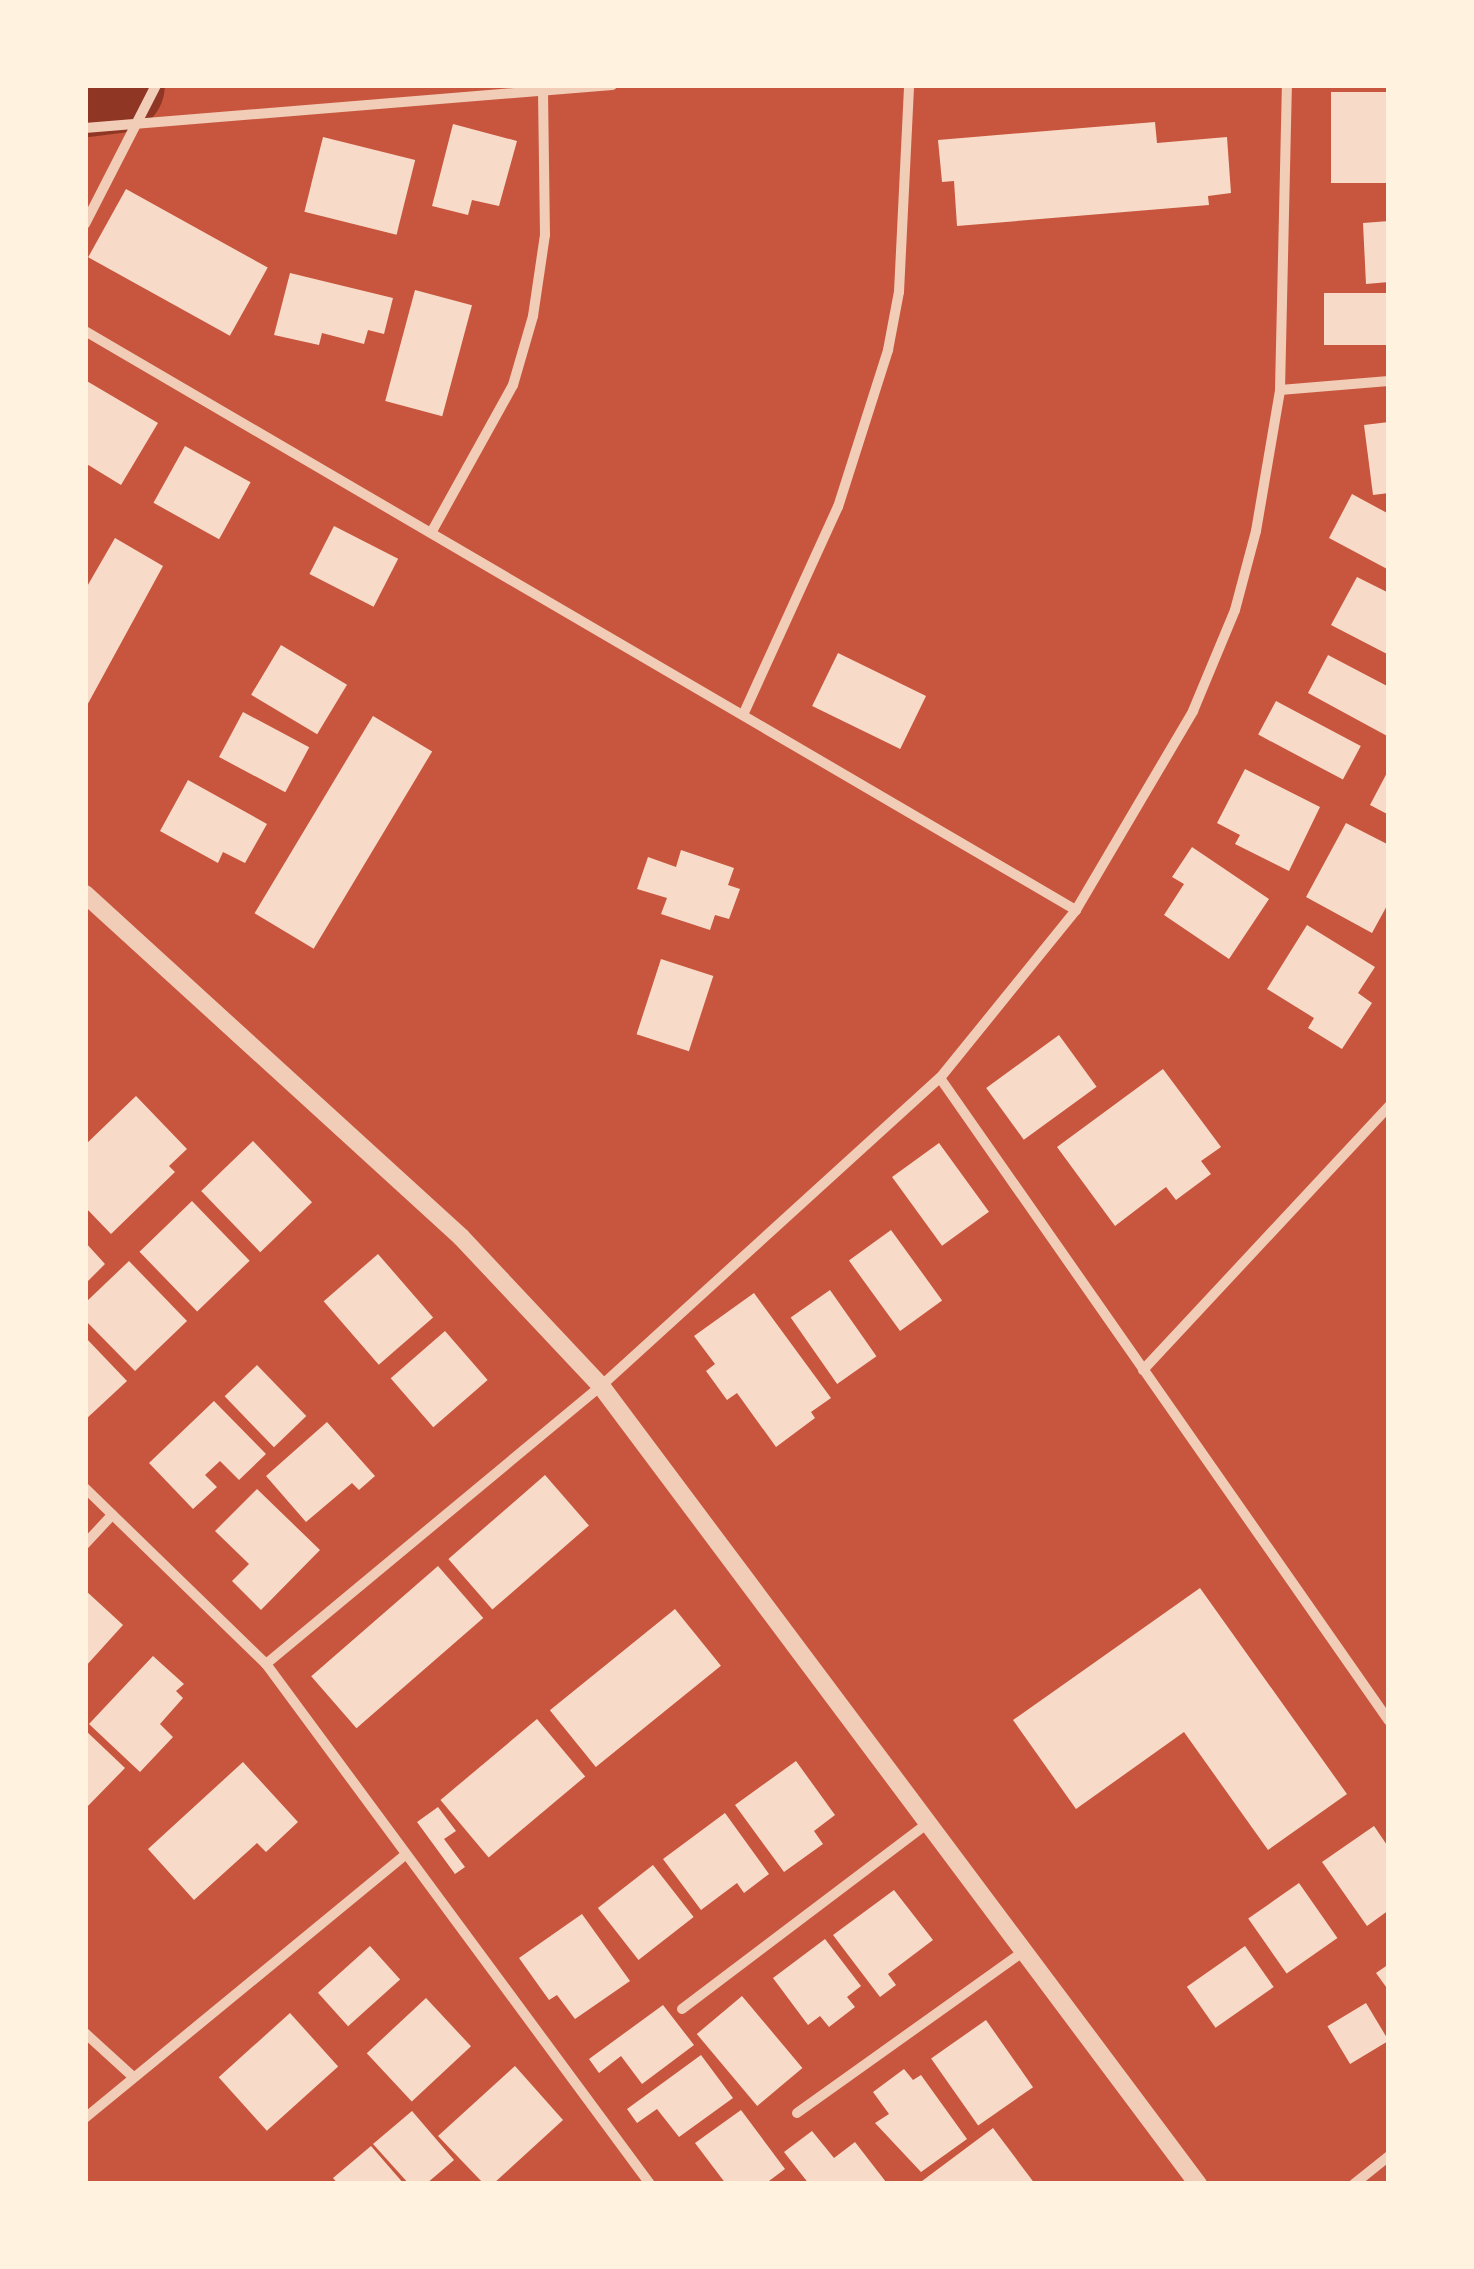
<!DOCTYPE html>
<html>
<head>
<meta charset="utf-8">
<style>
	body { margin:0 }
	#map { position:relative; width:1474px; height:2269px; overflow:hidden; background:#c8553d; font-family:Figtree,sans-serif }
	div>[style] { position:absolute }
	.river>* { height:95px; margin:-47.5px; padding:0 47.5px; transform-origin:47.5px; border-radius:47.5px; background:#8f3625 }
	.building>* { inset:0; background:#f7dbc8; transform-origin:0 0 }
	.minor>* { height:10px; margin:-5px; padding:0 5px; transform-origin:5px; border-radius:5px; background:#f1ccb7 }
	.tertiary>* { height:18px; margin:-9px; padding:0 9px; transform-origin:9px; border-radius:9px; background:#f1ccb7 }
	span { translate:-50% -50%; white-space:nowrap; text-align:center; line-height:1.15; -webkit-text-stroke:9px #fff3e0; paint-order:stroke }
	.frame { position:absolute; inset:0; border:88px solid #fff3e0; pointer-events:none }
</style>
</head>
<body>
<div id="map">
	<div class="river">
		<div style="left:85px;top:89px;width:32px;rotate:-7deg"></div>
	</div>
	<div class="building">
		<div style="left:1389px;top:92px;width:91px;height:58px;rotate:90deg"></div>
		<div style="clip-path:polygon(1155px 122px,1157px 143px,1227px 137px,1231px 193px,1208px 196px,1209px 205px,957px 226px,954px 181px,942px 182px,938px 140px)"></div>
		<div style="clip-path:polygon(453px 124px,517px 141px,499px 206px,472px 200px,468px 215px,432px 206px)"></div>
		<div style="left:323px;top:137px;width:95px;height:77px;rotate:14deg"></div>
		<div style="left:126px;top:189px;width:162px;height:78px;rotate:29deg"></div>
		<div style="clip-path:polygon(1389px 221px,1389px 282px,1366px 284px,1363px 223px)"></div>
		<div style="clip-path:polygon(290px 273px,393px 298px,384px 334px,368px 330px,364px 344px,322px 333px,319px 345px,274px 335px)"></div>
		<div style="left:415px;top:290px;width:59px;height:115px;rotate:15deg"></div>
		<div style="left:1389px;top:293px;width:52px;height:65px;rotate:90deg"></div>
		<div style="clip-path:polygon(85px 380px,158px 423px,121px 485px,85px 463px)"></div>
		<div style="clip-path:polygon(1389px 422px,1389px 493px,1373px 495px,1364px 425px)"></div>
		<div style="left:185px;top:446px;width:75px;height:65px;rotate:29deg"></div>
		<div style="clip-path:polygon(1352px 494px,1389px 514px,1389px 570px,1329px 538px)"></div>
		<div style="left:334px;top:526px;width:72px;height:54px;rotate:27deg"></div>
		<div style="clip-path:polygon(115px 538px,163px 566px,85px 709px,85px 590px)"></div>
		<div style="clip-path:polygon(1357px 577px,1389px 593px,1389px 655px,1331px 625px)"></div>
		<div style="left:281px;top:645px;width:77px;height:58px;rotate:31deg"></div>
		<div style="left:838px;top:653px;width:98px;height:59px;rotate:26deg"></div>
		<div style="clip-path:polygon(1328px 655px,1389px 687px,1389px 737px,1308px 693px)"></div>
		<div style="left:1276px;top:701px;width:96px;height:38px;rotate:28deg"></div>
		<div style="left:243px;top:712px;width:75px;height:51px;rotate:28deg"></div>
		<div style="left:373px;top:716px;width:69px;height:230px;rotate:31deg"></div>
		<div style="clip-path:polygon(1245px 769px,1320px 807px,1289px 871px,1235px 844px,1240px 835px,1217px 823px)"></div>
		<div style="clip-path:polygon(1389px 769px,1389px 815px,1370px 805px)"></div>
		<div style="clip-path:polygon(188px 780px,267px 824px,245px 863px,223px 852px,218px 863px,160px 831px)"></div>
		<div style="clip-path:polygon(1346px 823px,1389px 845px,1389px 902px,1372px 933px,1306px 897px)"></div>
		<div style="clip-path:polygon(1192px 847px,1269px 899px,1229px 959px,1164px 915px,1184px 884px,1172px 877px)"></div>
		<div style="clip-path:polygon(681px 850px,734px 868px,728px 885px,740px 889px,729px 919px,715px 915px,710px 930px,661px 914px,667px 898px,637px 889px,648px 857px,676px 867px)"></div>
		<div style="clip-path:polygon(1307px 925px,1375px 967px,1358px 993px,1372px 1003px,1342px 1049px,1308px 1028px,1314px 1018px,1267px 989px)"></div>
		<div style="left:661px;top:959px;width:55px;height:79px;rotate:18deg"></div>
		<div style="left:1059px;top:1035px;width:64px;height:90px;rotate:54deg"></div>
		<div style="clip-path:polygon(1163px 1069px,1221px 1147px,1201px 1161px,1211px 1174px,1176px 1200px,1166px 1187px,1115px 1226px,1057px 1147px)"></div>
		<div style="clip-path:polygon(136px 1096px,187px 1149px,169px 1166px,175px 1172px,111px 1234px,85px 1207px,85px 1145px)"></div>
		<div style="left:253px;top:1141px;width:85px;height:72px;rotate:46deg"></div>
		<div style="left:939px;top:1143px;width:85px;height:58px;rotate:54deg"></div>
		<div style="left:192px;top:1201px;width:83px;height:73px;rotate:46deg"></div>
		<div style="left:891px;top:1230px;width:87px;height:52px;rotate:54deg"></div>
		<div style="clip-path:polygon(85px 1242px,105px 1264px,85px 1284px)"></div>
		<div style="left:378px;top:1254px;width:84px;height:72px;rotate:49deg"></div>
		<div style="clip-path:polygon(129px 1261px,187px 1321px,135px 1371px,85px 1320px,85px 1303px)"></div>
		<div style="left:830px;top:1290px;width:81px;height:48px;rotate:55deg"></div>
		<div style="clip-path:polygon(754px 1293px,831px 1398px,811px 1412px,815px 1418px,776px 1447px,737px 1393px,727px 1400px,706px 1371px,715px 1364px,694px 1336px)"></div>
		<div style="left:445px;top:1331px;width:65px;height:72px;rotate:49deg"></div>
		<div style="clip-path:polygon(85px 1337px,127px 1381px,85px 1420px)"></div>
		<div style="left:257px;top:1365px;width:71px;height:45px;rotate:46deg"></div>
		<div style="clip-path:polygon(214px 1401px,266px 1454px,239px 1480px,220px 1461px,205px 1475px,217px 1487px,193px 1509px,149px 1463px)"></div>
		<div style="clip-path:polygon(327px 1422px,375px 1476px,359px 1490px,352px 1483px,306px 1522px,266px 1476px)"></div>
		<div style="left:545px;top:1475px;width:67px;height:128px;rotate:49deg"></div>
		<div style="clip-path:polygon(257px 1489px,320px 1550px,261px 1610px,232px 1581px,249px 1564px,215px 1531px)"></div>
		<div style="left:438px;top:1566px;width:69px;height:168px;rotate:49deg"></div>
		<div style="clip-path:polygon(1200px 1588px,1347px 1794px,1268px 1850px,1184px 1732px,1076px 1809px,1013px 1720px)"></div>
		<div style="clip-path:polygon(85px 1590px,123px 1625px,85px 1667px)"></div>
		<div style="left:675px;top:1609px;width:73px;height:161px;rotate:51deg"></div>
		<div style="clip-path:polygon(153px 1656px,184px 1684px,176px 1691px,183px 1698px,160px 1724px,173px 1737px,140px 1772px,89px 1724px)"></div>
		<div style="left:537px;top:1719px;width:75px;height:126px;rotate:50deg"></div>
		<div style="clip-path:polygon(85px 1730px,125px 1768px,85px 1809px)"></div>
		<div style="clip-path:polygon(796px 1761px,835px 1815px,814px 1831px,823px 1844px,784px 1872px,735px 1805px)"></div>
		<div style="clip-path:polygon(243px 1762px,298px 1822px,266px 1852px,257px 1843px,194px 1900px,148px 1849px)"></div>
		<div style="clip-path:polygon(438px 1807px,456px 1831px,444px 1839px,465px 1867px,455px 1874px,417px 1822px)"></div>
		<div style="clip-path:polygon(725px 1813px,769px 1874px,744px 1893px,737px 1883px,701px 1910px,663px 1859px)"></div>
		<div style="clip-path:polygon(1374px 1826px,1389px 1848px,1389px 1910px,1367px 1926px,1322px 1862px)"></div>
		<div style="left:653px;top:1865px;width:66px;height:70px;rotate:52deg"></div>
		<div style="left:1299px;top:1883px;width:67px;height:62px;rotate:55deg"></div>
		<div style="clip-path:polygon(894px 1890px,933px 1940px,888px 1974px,896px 1985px,880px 1997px,833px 1935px)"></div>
		<div style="clip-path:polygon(582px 1914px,630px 1981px,575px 2019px,557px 1995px,549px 2000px,519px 1958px)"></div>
		<div style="clip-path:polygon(825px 1939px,861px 1986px,847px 1997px,855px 2007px,829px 2027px,820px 2016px,808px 2025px,773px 1978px)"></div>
		<div style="left:370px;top:1946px;width:45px;height:70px;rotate:48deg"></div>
		<div style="left:1245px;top:1946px;width:50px;height:71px;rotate:55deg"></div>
		<div style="clip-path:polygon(1389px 1964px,1389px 1991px,1376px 1973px)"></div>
		<div style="left:742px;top:1996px;width:94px;height:59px;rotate:50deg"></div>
		<div style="left:426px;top:1998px;width:66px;height:81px;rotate:47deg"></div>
		<div style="left:1366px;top:2003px;width:44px;height:45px;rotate:59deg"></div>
		<div style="clip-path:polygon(663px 2005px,694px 2045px,642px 2084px,621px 2056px,599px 2073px,589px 2059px)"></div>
		<div style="left:290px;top:2013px;width:72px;height:96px;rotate:48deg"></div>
		<div style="left:986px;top:2020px;width:82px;height:67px;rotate:55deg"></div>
		<div style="clip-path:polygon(701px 2055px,733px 2098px,679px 2137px,657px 2109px,637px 2123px,627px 2109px)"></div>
		<div style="clip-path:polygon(515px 2066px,563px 2120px,493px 2184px,484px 2184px,438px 2136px)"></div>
		<div style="clip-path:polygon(904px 2069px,913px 2080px,921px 2075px,967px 2139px,921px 2172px,875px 2123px,889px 2114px,873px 2092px)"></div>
		<div style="clip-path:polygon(741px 2110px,785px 2169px,765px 2184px,726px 2184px,695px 2143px)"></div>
		<div style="clip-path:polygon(412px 2111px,454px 2160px,426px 2184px,409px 2184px,373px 2144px)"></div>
		<div style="clip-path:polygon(993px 2128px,1035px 2184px,918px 2184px)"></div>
		<div style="clip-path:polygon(812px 2131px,834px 2158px,855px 2142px,886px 2182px,809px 2184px,784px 2152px)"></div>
		<div style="clip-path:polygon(371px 2146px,404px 2184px,338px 2184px,333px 2178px)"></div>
	</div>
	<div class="minor">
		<div style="left:85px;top:128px;width:529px;rotate:-4.66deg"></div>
		<div style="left:85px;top:224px;width:156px;rotate:-62.9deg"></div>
		<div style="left:85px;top:331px;width:1148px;rotate:30.3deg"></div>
		<div style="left:1280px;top:390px;width:109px;rotate:-4.7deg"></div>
		<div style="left:431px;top:533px;width:169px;rotate:-61deg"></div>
		<div style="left:513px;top:385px;width:72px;rotate:-73.8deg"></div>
		<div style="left:533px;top:316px;width:82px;rotate:-81.6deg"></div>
		<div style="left:545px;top:235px;width:144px;rotate:-90.8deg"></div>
		<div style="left:743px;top:715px;width:229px;rotate:-65.5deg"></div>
		<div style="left:838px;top:507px;width:165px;rotate:-72.3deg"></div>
		<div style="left:888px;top:350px;width:59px;rotate:-79.3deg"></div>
		<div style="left:899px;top:292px;width:207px;rotate:-87.2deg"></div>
		<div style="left:940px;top:1078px;width:784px;rotate:55.07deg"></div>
		<div style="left:1143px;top:1370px;width:361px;rotate:-47deg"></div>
		<div style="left:85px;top:1488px;width:252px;rotate:44.2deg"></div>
		<div style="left:85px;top:1544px;width:40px;rotate:-47deg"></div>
		<div style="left:682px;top:2009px;width:308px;rotate:-37.1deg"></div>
		<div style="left:85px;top:2033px;width:62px;rotate:42.4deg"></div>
		<div style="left:797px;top:2113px;width:279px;rotate:-35.5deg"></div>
		<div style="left:85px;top:2118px;width:414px;rotate:-39.4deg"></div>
		<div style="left:650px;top:2184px;width:646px;rotate:-126.44deg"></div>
		<div style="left:266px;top:1664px;width:435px;rotate:-39.7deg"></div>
		<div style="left:601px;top:1386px;width:458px;rotate:-42.3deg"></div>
		<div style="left:940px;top:1078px;width:216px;rotate:-51deg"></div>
		<div style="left:1076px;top:910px;width:231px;rotate:-59.5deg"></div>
		<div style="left:1193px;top:711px;width:109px;rotate:-67.4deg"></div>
		<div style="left:1235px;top:610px;width:82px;rotate:-75.1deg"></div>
		<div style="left:1256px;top:531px;width:143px;rotate:-80.3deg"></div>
		<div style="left:1280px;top:390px;width:305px;rotate:-88.7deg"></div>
		<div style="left:1354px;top:2184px;width:45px;rotate:-38.7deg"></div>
	</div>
	<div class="tertiary">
		<div style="left:85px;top:894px;width:509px;rotate:42.37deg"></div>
		<div style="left:461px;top:1237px;width:204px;rotate:46.8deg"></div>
		<div style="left:601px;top:1386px;width:997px;rotate:53.2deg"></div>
	</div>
	<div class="frame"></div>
</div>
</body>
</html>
